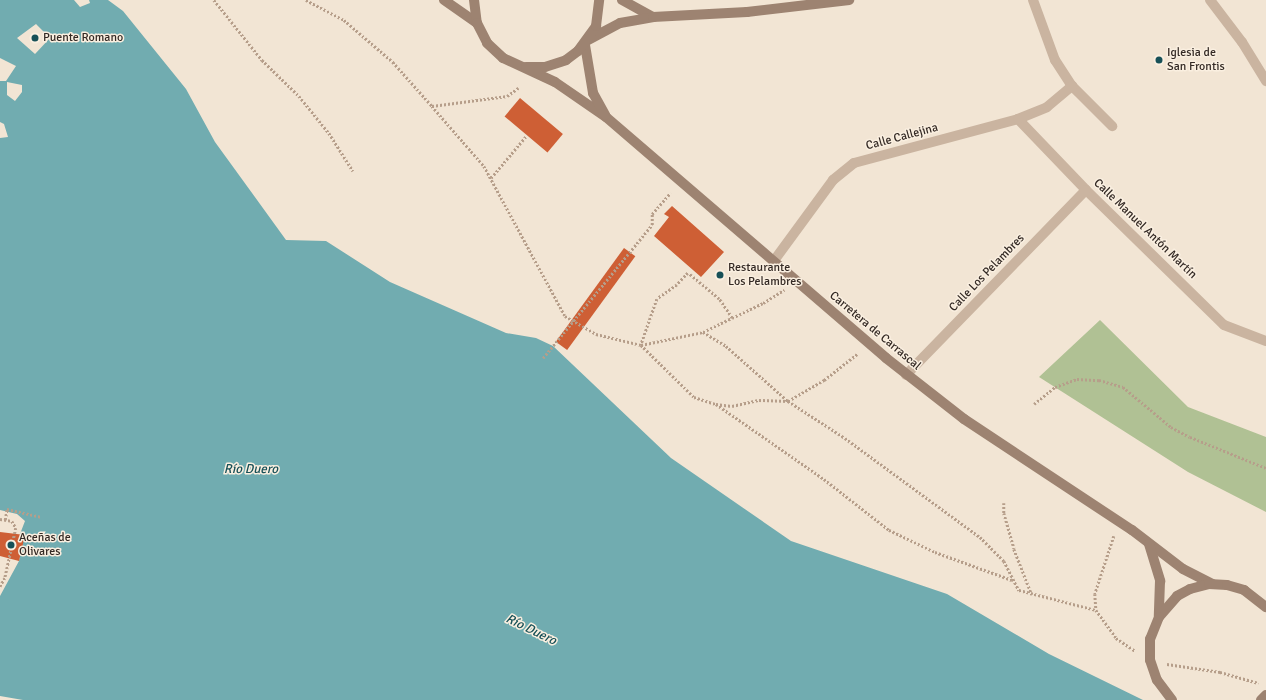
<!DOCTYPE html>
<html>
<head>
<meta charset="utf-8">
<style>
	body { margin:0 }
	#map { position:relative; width:1266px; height:700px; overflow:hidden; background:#f2e5d4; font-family:Signika,sans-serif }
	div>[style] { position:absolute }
	.green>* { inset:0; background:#b0c194 }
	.water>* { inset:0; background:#71acb0 }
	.building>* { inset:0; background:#ce5f35; transform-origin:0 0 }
	.path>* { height:2.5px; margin-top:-1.25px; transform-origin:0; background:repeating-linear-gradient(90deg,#b69e8a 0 2px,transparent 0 4px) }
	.street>* { height:10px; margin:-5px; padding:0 5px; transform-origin:5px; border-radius:5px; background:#cab4a0 }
	.secondary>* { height:10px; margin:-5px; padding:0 5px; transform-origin:5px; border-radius:5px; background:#9d8371 }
	.secondary-bridge>* { height:10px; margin:-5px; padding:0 5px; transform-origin:5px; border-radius:5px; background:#9d8371 }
	.dots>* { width:11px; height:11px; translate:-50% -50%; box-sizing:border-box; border:2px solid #faefe0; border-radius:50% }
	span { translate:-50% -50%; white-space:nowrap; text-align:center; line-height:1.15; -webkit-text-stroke:3px #faefe0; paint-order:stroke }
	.poi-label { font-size:12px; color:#332924 }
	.left { translate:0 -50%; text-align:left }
	.street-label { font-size:12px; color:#332924 }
	.water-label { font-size:13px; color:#175057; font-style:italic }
</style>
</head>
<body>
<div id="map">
	<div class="green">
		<div style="clip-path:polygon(1100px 320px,1188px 407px,1266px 437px,1266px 512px,1188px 472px,1039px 377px)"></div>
	</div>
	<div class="water">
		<div style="clip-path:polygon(evenodd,0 0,74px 0,80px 7px,90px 3px,89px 0,108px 0,123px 11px,186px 89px,215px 142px,286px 240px,326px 241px,390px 282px,506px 333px,536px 338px,553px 346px,671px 458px,791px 541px,947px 594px,1049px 654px,1143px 700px,23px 700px,0 696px,0 596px,19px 561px,24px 535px,20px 534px,25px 521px,17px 514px,0 510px,0 138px,8px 137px,4px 124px,0 122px,0 81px,6px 81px,16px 66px,0 58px,0 0,36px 24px,50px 38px,35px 54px,17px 38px,36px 24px,0 0,7px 82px,22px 85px,22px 92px,15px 101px,7px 95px,7px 82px)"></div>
	</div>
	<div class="building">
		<div style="left:520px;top:98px;width:56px;height:24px;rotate:40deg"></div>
		<div style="clip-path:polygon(672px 206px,724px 252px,701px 277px,654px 236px,669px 217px,664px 214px)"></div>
		<div style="left:624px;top:248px;width:14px;height:116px;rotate:36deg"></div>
		<div style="clip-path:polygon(0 532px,25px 535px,19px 561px,0 556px)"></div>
	</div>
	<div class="path">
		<div style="left:214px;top:0;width:77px;rotate:51.3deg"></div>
		<div style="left:262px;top:60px;width:52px;rotate:44.2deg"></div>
		<div style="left:299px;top:96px;width:48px;rotate:51deg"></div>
		<div style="left:329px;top:133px;width:45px;rotate:57.7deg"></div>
		<div style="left:306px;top:0;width:43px;rotate:27.8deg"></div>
		<div style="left:344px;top:20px;width:65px;rotate:40.6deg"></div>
		<div style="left:393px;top:62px;width:59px;rotate:48.4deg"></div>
		<div style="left:432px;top:106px;width:76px;rotate:-7.6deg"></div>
		<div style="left:507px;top:96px;width:14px;rotate:-36deg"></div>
		<div style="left:432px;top:106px;width:79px;rotate:49.1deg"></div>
		<div style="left:484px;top:166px;width:170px;rotate:61.6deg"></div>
		<div style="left:565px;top:316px;width:36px;rotate:30deg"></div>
		<div style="left:596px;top:334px;width:46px;rotate:13.7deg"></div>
		<div style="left:641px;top:345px;width:74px;rotate:44.5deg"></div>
		<div style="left:694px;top:397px;width:23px;rotate:18deg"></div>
		<div style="left:716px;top:404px;width:16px;rotate:7deg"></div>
		<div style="left:732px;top:406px;width:28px;rotate:-13deg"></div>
		<div style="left:759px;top:400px;width:29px;rotate:2deg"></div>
		<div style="left:788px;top:401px;width:68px;rotate:33deg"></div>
		<div style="left:845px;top:438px;width:167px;rotate:36.3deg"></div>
		<div style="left:980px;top:537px;width:34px;rotate:45deg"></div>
		<div style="left:1004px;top:561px;width:33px;rotate:63deg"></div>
		<div style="left:1019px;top:590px;width:80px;rotate:14.6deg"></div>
		<div style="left:491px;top:178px;width:56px;rotate:-50.1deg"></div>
		<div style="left:732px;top:318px;width:23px;rotate:-124deg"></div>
		<div style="left:719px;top:299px;width:40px;rotate:-140deg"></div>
		<div style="left:688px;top:273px;width:16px;rotate:133deg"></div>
		<div style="left:677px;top:285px;width:24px;rotate:145deg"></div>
		<div style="left:657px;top:299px;width:49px;rotate:109.2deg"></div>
		<div style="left:641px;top:345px;width:63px;rotate:-11.8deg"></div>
		<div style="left:703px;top:332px;width:32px;rotate:-26deg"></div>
		<div style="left:732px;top:318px;width:34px;rotate:-26deg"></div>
		<div style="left:763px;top:303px;width:25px;rotate:-32deg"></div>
		<div style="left:703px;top:332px;width:27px;rotate:31deg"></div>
		<div style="left:726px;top:346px;width:83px;rotate:41.6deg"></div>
		<div style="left:788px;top:401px;width:42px;rotate:-30.3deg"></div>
		<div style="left:824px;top:380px;width:42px;rotate:-38.2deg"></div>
		<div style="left:543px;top:358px;width:172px;rotate:-50.7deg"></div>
		<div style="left:652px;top:225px;width:11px;rotate:-90deg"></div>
		<div style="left:652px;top:214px;width:28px;rotate:-49deg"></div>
		<div style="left:716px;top:404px;width:131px;rotate:34.8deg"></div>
		<div style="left:824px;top:479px;width:83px;rotate:38.1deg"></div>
		<div style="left:889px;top:530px;width:51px;rotate:25.6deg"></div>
		<div style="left:935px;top:552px;width:82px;rotate:20deg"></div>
		<div style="left:1034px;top:404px;width:27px;rotate:-39deg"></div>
		<div style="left:1055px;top:387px;width:23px;rotate:-20deg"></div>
		<div style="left:1077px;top:379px;width:22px;rotate:3deg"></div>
		<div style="left:1099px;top:380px;width:25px;rotate:16deg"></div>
		<div style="left:1123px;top:387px;width:62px;rotate:39.8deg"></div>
		<div style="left:1171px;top:427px;width:21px;rotate:28deg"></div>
		<div style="left:1190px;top:437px;width:82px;rotate:22.2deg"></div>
		<div style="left:1004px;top:503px;width:10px;rotate:90deg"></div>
		<div style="left:1004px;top:513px;width:37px;rotate:74deg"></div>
		<div style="left:1014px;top:549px;width:49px;rotate:68.6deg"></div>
		<div style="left:0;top:519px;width:12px;rotate:9deg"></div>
		<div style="left:12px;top:521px;width:8px;rotate:60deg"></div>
		<div style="left:16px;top:528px;width:51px;rotate:102.4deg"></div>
		<div style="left:5px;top:578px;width:10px;rotate:119deg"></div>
		<div style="left:5px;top:520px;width:11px;rotate:-80deg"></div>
		<div style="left:7px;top:509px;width:35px;rotate:13deg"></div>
		<div style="left:1114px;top:536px;width:61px;rotate:108.1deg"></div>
		<div style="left:1095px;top:594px;width:16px;rotate:86deg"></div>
		<div style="left:1096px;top:610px;width:34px;rotate:54deg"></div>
		<div style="left:1116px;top:638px;width:23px;rotate:34deg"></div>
		<div style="left:1167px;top:664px;width:54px;rotate:8.6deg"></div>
		<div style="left:1220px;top:672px;width:40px;rotate:16deg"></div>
	</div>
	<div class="street">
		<div style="left:1033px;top:0;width:64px;rotate:69.9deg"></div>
		<div style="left:1055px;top:60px;width:31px;rotate:57deg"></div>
		<div style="left:1072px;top:86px;width:57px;rotate:45deg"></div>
		<div style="left:1210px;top:0;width:53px;rotate:52.7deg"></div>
		<div style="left:1242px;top:42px;width:46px;rotate:58.4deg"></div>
		<div style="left:1018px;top:119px;width:98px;rotate:46.2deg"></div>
		<div style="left:1086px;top:190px;width:193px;rotate:44.4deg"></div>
		<div style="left:1224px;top:325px;width:45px;rotate:20.9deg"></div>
		<div style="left:773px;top:262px;width:102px;rotate:-53.8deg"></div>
		<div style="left:833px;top:180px;width:27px;rotate:-39deg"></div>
		<div style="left:854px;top:163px;width:170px;rotate:-15deg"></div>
		<div style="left:1018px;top:119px;width:31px;rotate:-22deg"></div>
		<div style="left:1047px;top:107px;width:33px;rotate:-40deg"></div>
		<div style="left:906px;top:375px;width:258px;rotate:-45.8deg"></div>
	</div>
	<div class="secondary">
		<div style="left:444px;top:0;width:40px;rotate:34.9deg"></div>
		<div style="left:474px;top:0;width:23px;rotate:83deg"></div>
		<div style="left:477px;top:23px;width:22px;rotate:63deg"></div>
		<div style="left:487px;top:43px;width:22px;rotate:43deg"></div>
		<div style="left:503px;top:58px;width:57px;rotate:24.8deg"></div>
		<div style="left:555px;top:82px;width:62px;rotate:34.5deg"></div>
		<div style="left:606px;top:117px;width:369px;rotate:40.7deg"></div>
		<div style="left:886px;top:358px;width:99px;rotate:38deg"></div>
		<div style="left:964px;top:419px;width:201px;rotate:33.5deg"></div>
		<div style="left:1132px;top:530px;width:64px;rotate:37.4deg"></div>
		<div style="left:1183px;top:569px;width:33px;rotate:27deg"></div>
		<div style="left:622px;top:0;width:35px;rotate:29deg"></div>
		<div style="left:588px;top:40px;width:36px;rotate:-28deg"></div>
		<div style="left:620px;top:23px;width:34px;rotate:-10deg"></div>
		<div style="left:653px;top:17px;width:94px;rotate:-3deg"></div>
		<div style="left:747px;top:12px;width:103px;rotate:-6.7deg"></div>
		<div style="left:585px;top:45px;width:49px;rotate:80.5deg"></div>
		<div style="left:593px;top:93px;width:25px;rotate:61deg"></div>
		<div style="left:526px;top:67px;width:19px"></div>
		<div style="left:545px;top:67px;width:22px;rotate:-18deg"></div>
		<div style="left:566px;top:60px;width:15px;rotate:-37deg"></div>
		<div style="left:578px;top:51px;width:31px;rotate:-54deg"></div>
		<div style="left:596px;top:26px;width:26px;rotate:-83deg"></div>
		<div style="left:1149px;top:544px;width:39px;rotate:73deg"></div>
		<div style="left:1160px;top:581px;width:35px;rotate:92deg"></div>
		<div style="left:1159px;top:617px;width:28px;rotate:-49deg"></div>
		<div style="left:1177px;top:596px;width:15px;rotate:-28deg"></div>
		<div style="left:1190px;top:589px;width:20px;rotate:-15deg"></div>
		<div style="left:1209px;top:584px;width:18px;rotate:3deg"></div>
		<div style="left:1227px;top:585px;width:18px;rotate:16deg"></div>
		<div style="left:1244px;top:590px;width:28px;rotate:38deg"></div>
		<div style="left:1261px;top:700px;width:7px;rotate:-45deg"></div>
	</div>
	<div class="secondary-bridge">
		<div style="left:1159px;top:617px;width:24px;rotate:112deg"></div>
		<div style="left:1150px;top:639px;width:21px;rotate:90deg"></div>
		<div style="left:1150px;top:660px;width:21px;rotate:71deg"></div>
		<div style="left:1157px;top:680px;width:25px;rotate:53deg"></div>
	</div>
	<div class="dots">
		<div style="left:35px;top:38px;background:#175057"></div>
		<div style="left:1159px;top:60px;background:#175057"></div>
		<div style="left:720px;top:275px;background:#175057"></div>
		<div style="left:11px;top:545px;background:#175057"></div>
	</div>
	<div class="poi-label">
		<span class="left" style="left:43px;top:38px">Puente Romano</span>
		<span class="left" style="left:1167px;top:60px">Iglesia de<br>San Frontis</span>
		<span class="left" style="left:728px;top:275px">Restaurante<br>Los Pelambres</span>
		<span class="left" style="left:19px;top:545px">Aceñas de<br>Olivares</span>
	</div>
	<div class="street-label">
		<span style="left:902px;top:137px;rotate:-15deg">Calle Callejina</span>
		<span style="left:1145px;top:229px;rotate:44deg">Calle Manuel Antón Martín</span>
		<span style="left:987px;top:273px;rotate:-46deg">Calle Los Pelambres</span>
		<span style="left:875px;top:331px;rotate:40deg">Carretera de Carrascal</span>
	</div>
	<div class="water-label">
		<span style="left:251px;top:469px">Río Duero</span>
		<span style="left:531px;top:630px;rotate:26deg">Río Duero</span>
	</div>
</div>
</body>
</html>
